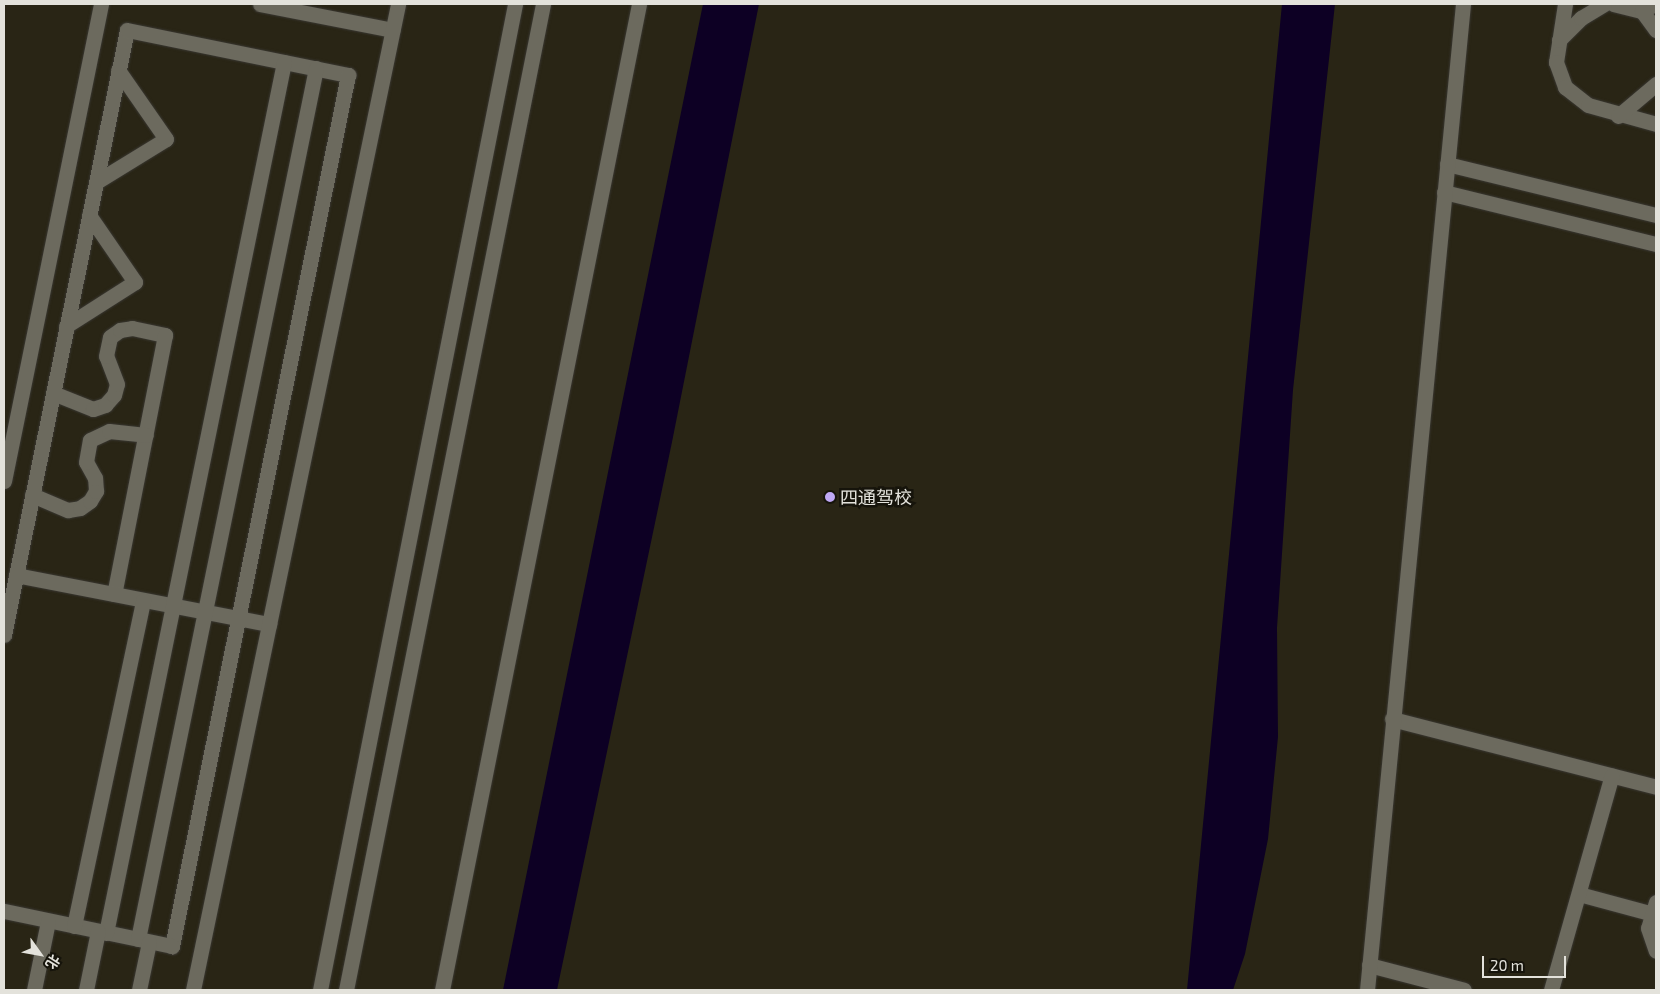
<!DOCTYPE html>
<html>
<head>
<meta charset="utf-8">
<style>
	body { margin:0 }
	#map { position:relative; width:1660px; height:994px; overflow:hidden; background:#201d14; font-family:"Exo 2","Noto Sans SC",sans-serif }
	div>[style] { position:absolute }
	.built>* { inset:0; background:#292515; transform-origin:0 0 }
	.water>* { inset:0; background:#0d0024 }
	.roads { filter:drop-shadow(0 0 1px #393732) drop-shadow(0 0 1px #393732) }
	.lane>* { height:15px; margin:-7.5px; padding:0 7.5px; transform-origin:7.5px; border-radius:7.5px; background:#6c6a5e }
	.dots>* { width:14px; height:14px; translate:-50% -50%; box-sizing:border-box; border:2px solid #16140b; border-radius:50% }
	span { translate:-50% -50%; white-space:nowrap; text-align:center; line-height:1.15; -webkit-text-stroke:5px #16140b; paint-order:stroke }
	.poi-label { font-size:18px; color:#e3e2db }
	.left { translate:0 -50%; text-align:left }
	.frame { position:absolute; inset:0; border:5px solid #e3e2db; pointer-events:none }
	.north { position:absolute; left:15px; top:929px; width:50px; height:50px; -webkit-text-stroke:4px #16140b; paint-order:stroke; rotate:122deg; font-size:14px; font-weight:700; line-height:20px; text-align:center; color:#e3e2db }
	.north::after { content:''; display:block; margin:auto; width:18px; height:22px; background:#e3e2db; clip-path:polygon(50% 0,100% 100%,50% 72%,0 100%) }
	.scale { position:absolute; left:1482px; top:956px; width:84px; height:22px; box-sizing:border-box; border:2px solid #e3e2db; border-top:0; padding-left:6px; font-size:15px; line-height:18px; white-space:nowrap; color:#e3e2db; -webkit-text-stroke:4px #16140b; paint-order:stroke }
</style>
</head>
<body>
<div id="map">
	<div class="built">
		<div style="left:4px;top:4px;width:1652px;height:986px"></div>
	</div>
	<div class="water">
		<div style="clip-path:polygon(703px 4px,759px 4px,672px 442px,557px 990px,503px 990px)"></div>
		<div style="clip-path:polygon(1282px 4px,1335px 4px,1293px 390px,1277px 628px,1278px 737px,1268px 839px,1245px 954px,1233px 990px,1187px 990px)"></div>
	</div>
	<div class="roads">
		<div class="lane">
			<div style="left:260px;top:4px;width:135px;rotate:11.1deg"></div>
			<div style="left:1565px;top:4px;width:59px;rotate:98.8deg"></div>
			<div style="left:1556px;top:62px;width:27px;rotate:70deg"></div>
			<div style="left:1565px;top:87px;width:29px;rotate:38deg"></div>
			<div style="left:1588px;top:105px;width:71px;rotate:15.6deg"></div>
			<div style="left:1613px;top:4px;width:30px;rotate:14deg"></div>
			<div style="left:1655px;top:4px;width:15px;rotate:152deg"></div>
			<div style="left:1642px;top:11px;width:24px;rotate:54deg"></div>
			<div style="left:1559px;top:40px;width:31px;rotate:-45deg"></div>
			<div style="left:1581px;top:18px;width:27px;rotate:-31deg"></div>
			<div style="left:1618px;top:116px;width:50px;rotate:-40.1deg"></div>
			<div style="left:1447px;top:164px;width:215px;rotate:13.7deg"></div>
			<div style="left:96px;top:182px;width:82px;rotate:-31.6deg"></div>
			<div style="left:166px;top:139px;width:84px;rotate:-124.8deg"></div>
			<div style="left:1444px;top:192px;width:218px;rotate:13.8deg"></div>
			<div style="left:66px;top:326px;width:82px;rotate:-32.5deg"></div>
			<div style="left:135px;top:282px;width:81px;rotate:-124.5deg"></div>
			<div style="left:53px;top:393px;width:43px;rotate:21.8deg"></div>
			<div style="left:93px;top:409px;width:13px;rotate:-18deg"></div>
			<div style="left:105px;top:405px;width:13px;rotate:-48deg"></div>
			<div style="left:114px;top:395px;width:11px;rotate:-75deg"></div>
			<div style="left:117px;top:384px;width:30px;rotate:-111deg"></div>
			<div style="left:106px;top:356px;width:19px;rotate:-78deg"></div>
			<div style="left:110px;top:337px;width:12px;rotate:-35deg"></div>
			<div style="left:120px;top:330px;width:12px;rotate:-9deg"></div>
			<div style="left:132px;top:328px;width:34px;rotate:12deg"></div>
			<div style="left:165px;top:335px;width:264px;rotate:101.1deg"></div>
			<div style="left:4px;top:481px;width:487px;rotate:-78.5deg"></div>
			<div style="left:32px;top:495px;width:39px;rotate:23deg"></div>
			<div style="left:68px;top:510px;width:12px;rotate:-9deg"></div>
			<div style="left:80px;top:508px;width:12px;rotate:-35deg"></div>
			<div style="left:90px;top:501px;width:12px;rotate:-59deg"></div>
			<div style="left:96px;top:491px;width:13px;rotate:-94deg"></div>
			<div style="left:95px;top:478px;width:18px;rotate:-119deg"></div>
			<div style="left:86px;top:462px;width:22px;rotate:-80deg"></div>
			<div style="left:90px;top:440px;width:21px;rotate:-25deg"></div>
			<div style="left:109px;top:431px;width:37px;rotate:6deg"></div>
			<div style="left:16px;top:575px;width:258px;rotate:11deg"></div>
			<div style="left:4px;top:635px;width:617px;rotate:-78.51deg"></div>
			<div style="left:127px;top:30px;width:226px;rotate:11.5deg"></div>
			<div style="left:348px;top:75px;width:889px;rotate:101.42deg"></div>
			<div style="left:172px;top:946px;width:172px;rotate:-168.2deg"></div>
			<div style="left:1392px;top:719px;width:273px;rotate:14.4deg"></div>
			<div style="left:1579px;top:894px;width:73px;rotate:15deg"></div>
			<div style="left:1656px;top:902px;width:27px;rotate:107deg"></div>
			<div style="left:1648px;top:928px;width:24px;rotate:71deg"></div>
			<div style="left:74px;top:926px;width:333px;rotate:-78deg"></div>
			<div style="left:106px;top:933px;width:889px;rotate:-78.45deg"></div>
			<div style="left:138px;top:939px;width:889px;rotate:-78.45deg"></div>
			<div style="left:1369px;top:965px;width:98px;rotate:14.7deg"></div>
			<div style="left:34px;top:990px;width:70px;rotate:-78.5deg"></div>
			<div style="left:86px;top:990px;width:60px;rotate:-78.5deg"></div>
			<div style="left:139px;top:990px;width:49px;rotate:-78.2deg"></div>
			<div style="left:193px;top:990px;width:1007px;rotate:-78.25deg"></div>
			<div style="left:320px;top:990px;width:1005px;rotate:-78.81deg"></div>
			<div style="left:346px;top:990px;width:1005px;rotate:-78.7deg"></div>
			<div style="left:442px;top:990px;width:1005px;rotate:-78.7deg"></div>
			<div style="left:1367px;top:990px;width:991px;rotate:-84.44deg"></div>
			<div style="left:1551px;top:990px;width:223px;rotate:-74.2deg"></div>
		</div>
	</div>
	<div class="dots">
		<div style="left:830px;top:497px;background:#bfa8f4"></div>
	</div>
	<div class="poi-label">
		<span class="left" style="left:840px;top:497px">四通驾校</span>
	</div>
	<div class="frame"></div>
	<div class="north">北</div>
	<div class="scale">20 m</div>
</div>
</body>
</html>
